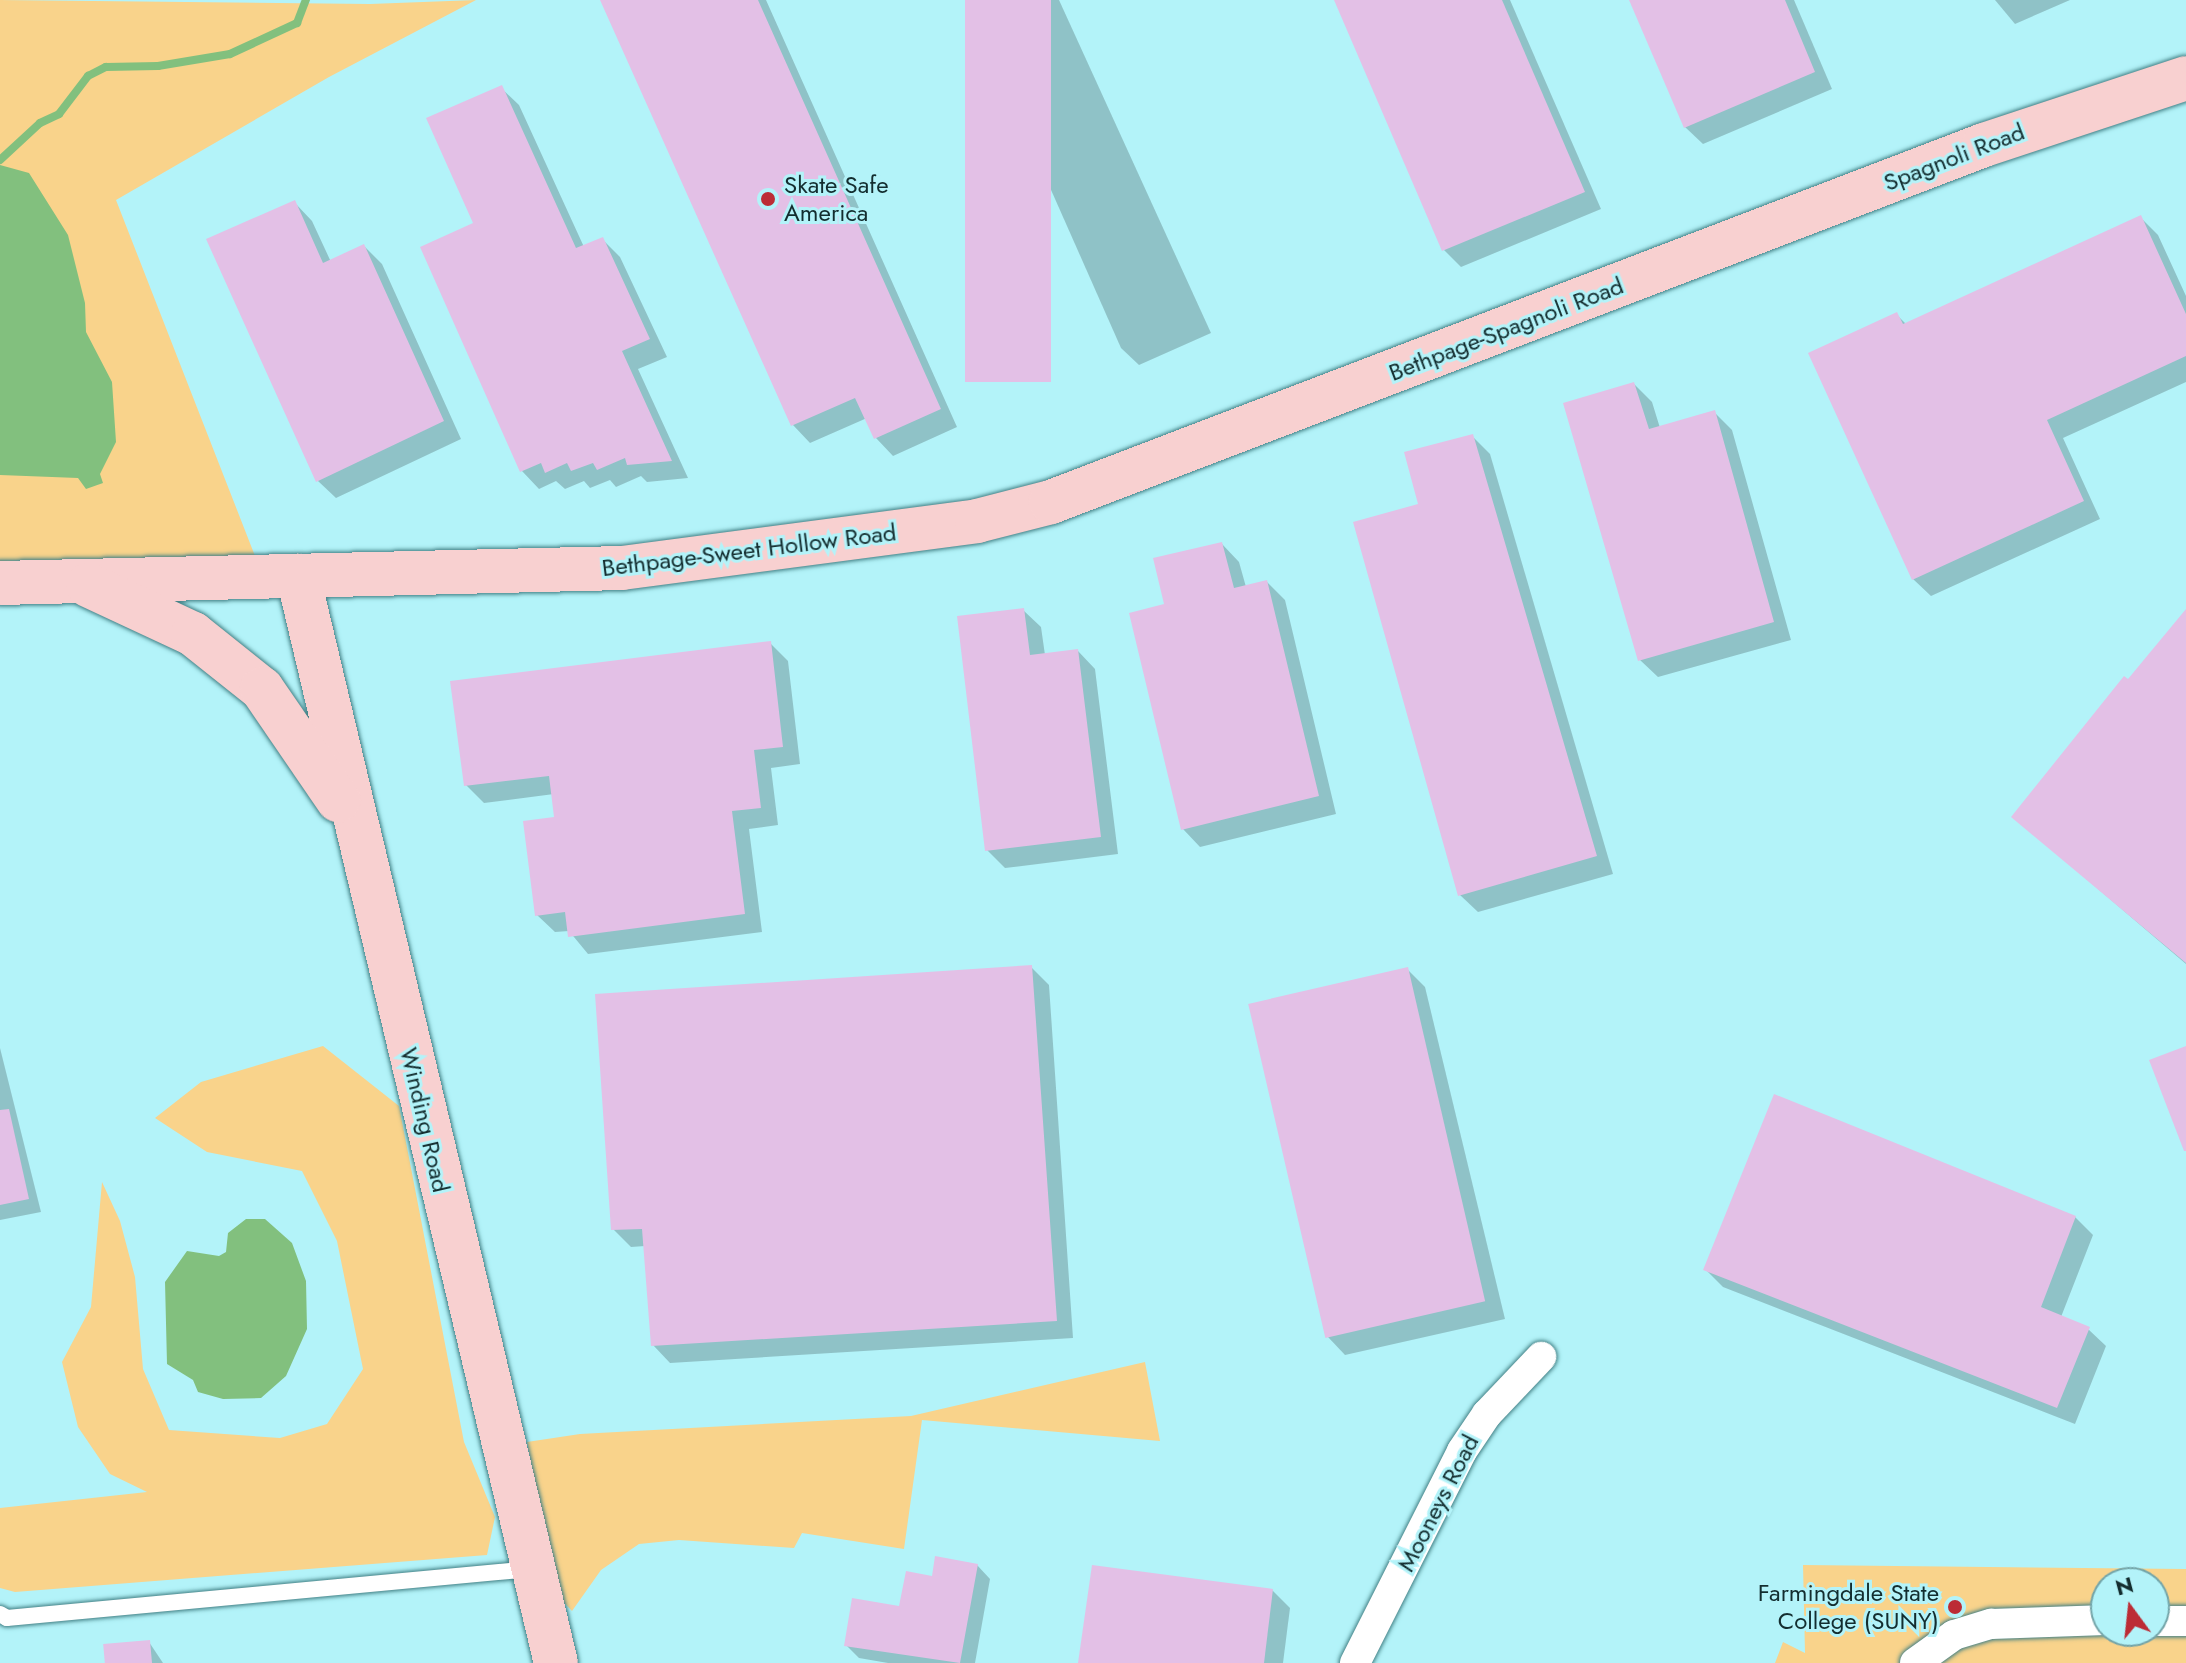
<!DOCTYPE html>
<html>
<head>
<meta charset="utf-8">
<style>
	body { margin:0 }
	#map { position:relative; width:2186px; height:1663px; overflow:hidden; background:#b3f3f9; font-family:Jost,sans-serif }
	div>[style] { position:absolute }
	.green>* { inset:0; background:#f9d38b }
	.water>* { inset:0; background:#82c07e }
	.shadow>* { inset:0; background:#0003 }
	.stream>* { height:8px; margin:-4px; padding:0 4px; transform-origin:4px; border-radius:4px; background:#82c07e }
	.building>* { inset:0; background:#e3c0e6; transform-origin:0 0 }
	.roads { filter:drop-shadow(0 0 2px #428085) drop-shadow(0 0 2px #428085) }
	.lane>* { height:16px; margin:-8px; padding:0 8px; transform-origin:8px; border-radius:8px; background:#fff }
	.street>* { height:30px; margin:-15px; padding:0 15px; transform-origin:15px; border-radius:15px; background:#fff }
	.secondary>* { height:44px; margin:-22px; padding:0 22px; transform-origin:22px; border-radius:22px; background:#f8d0d0 }
	.dots>* { width:22px; height:22px; translate:-50% -50%; box-sizing:border-box; border:4px solid #b3f3f9; border-radius:50% }
	span { translate:-50% -50%; white-space:nowrap; text-align:center; line-height:1.15; -webkit-text-stroke:6px #b3f3f9; paint-order:stroke }
	.street-label { font-size:24px; color:#132d2f }
	.poi-label { font-size:24px; color:#132d2f }
	.left { translate:0 -50%; text-align:left }
	.right { translate:-100% -50%; text-align:right }
	.north { position:absolute; left:2090px; top:1567px; width:80px; height:80px; box-sizing:border-box; background:#b3f3f9; border:2px solid #73a4a8; border-radius:50%; rotate:345deg; font-size:22px; font-weight:700; line-height:32px; text-align:center; color:#132d2f }
	.north::after { content:''; display:block; margin:auto; width:28px; height:36px; background:#bc2c35; clip-path:polygon(50% 0,100% 100%,50% 72%,0 100%) }
</style>
</head>
<body>
<div id="map">
	<div class="green">
		<div style="clip-path:polygon(0 0,370px 4px,476px 0,329px 77px,116px 200px,255px 556px,0 561px)"></div>
		<div style="clip-path:polygon(323px 1046px,399px 1106px,464px 1442px,495px 1517px,487px 1555px,15px 1592px,0 1588px,0 1508px,147px 1492px,110px 1474px,78px 1427px,62px 1362px,91px 1307px,102px 1182px,120px 1221px,135px 1277px,143px 1369px,169px 1430px,280px 1438px,327px 1424px,363px 1369px,337px 1241px,302px 1171px,207px 1152px,155px 1118px,201px 1082px)"></div>
		<div style="clip-path:polygon(1145px 1362px,1160px 1441px,922px 1420px,904px 1549px,802px 1533px,794px 1548px,679px 1540px,639px 1544px,601px 1570px,572px 1611px,557px 1595px,527px 1442px,580px 1434px,911px 1416px)"></div>
		<div style="clip-path:polygon(evenodd,1803px 1565px,2186px 1569px,2186px 1663px,1775px 1663px,1783px 1642px,1805px 1653px,1803px 1565px,2106px 1583px,2154px 1583px,2154px 1631px,2106px 1631px,2106px 1583px)"></div>
	</div>
	<div class="water">
		<div style="clip-path:polygon(0 165px,29px 173px,68px 235px,85px 303px,86px 332px,112px 382px,116px 442px,100px 474px,103px 483px,86px 489px,78px 478px,0 475px)"></div>
		<div style="clip-path:polygon(246px 1219px,265px 1219px,292px 1243px,306px 1281px,307px 1329px,286px 1376px,261px 1398px,223px 1399px,198px 1392px,193px 1380px,167px 1364px,165px 1282px,187px 1251px,219px 1256px,226px 1252px,228px 1233px)"></div>
	</div>
	<div class="shadow">
		<div style="clip-path:polygon(602px 0,766px 0,957px 427px,893px 456px,876px 438px,867px 418px,810px 443px,793px 425px)"></div>
		<div style="clip-path:polygon(967px 0,1059px 0,1211px 333px,1139px 365px,1121px 348px)"></div>
		<div style="clip-path:polygon(1336px 0,1510px 0,1601px 209px,1461px 267px,1444px 250px)"></div>
		<div style="clip-path:polygon(1631px 0,1794px 0,1832px 89px,1703px 144px,1685px 127px)"></div>
		<div style="clip-path:polygon(1995px 0,2070px 0,2015px 24px)"></div>
		<div style="clip-path:polygon(501px 88px,519px 105px,584px 247px,602px 239px,620px 257px,667px 357px,638px 369px,688px 478px,647px 482px,641px 476px,616px 487px,610px 480px,590px 488px,584px 481px,565px 489px,556px 481px,539px 489px,522px 471px,476px 224px)"></div>
		<div style="clip-path:polygon(295px 203px,312px 221px,331px 262px,364px 246px,382px 264px,461px 439px,336px 498px,318px 481px)"></div>
		<div style="clip-path:polygon(2141px 218px,2158px 235px,2186px 296px,2186px 382px,2063px 438px,2100px 519px,1931px 596px,1913px 579px,1897px 315px,1907px 325px)"></div>
		<div style="clip-path:polygon(1634px 384px,1652px 402px,1660px 428px,1714px 412px,1732px 430px,1791px 640px,1658px 677px,1640px 660px)"></div>
		<div style="clip-path:polygon(1472px 436px,1490px 454px,1613px 874px,1478px 912px,1460px 895px,1421px 506px)"></div>
		<div style="clip-path:polygon(1222px 544px,1239px 562px,1246px 587px,1267px 582px,1285px 600px,1336px 814px,1200px 847px,1183px 829px,1166px 606px)"></div>
		<div style="clip-path:polygon(1023px 610px,1041px 627px,1045px 655px,1078px 651px,1095px 669px,1118px 854px,1005px 868px,987px 850px)"></div>
		<div style="clip-path:polygon(2186px 611px,2186px 964px,2014px 817px)"></div>
		<div style="clip-path:polygon(770px 643px,788px 661px,800px 764px,771px 768px,778px 825px,749px 829px,762px 932px,588px 954px,569px 931px,555px 932px,537px 915px,557px 819px,554px 794px,484px 803px,466px 785px)"></div>
		<div style="clip-path:polygon(1031px 967px,1049px 985px,1073px 1338px,670px 1363px,653px 1345px,645px 1246px,631px 1247px,613px 1229px)"></div>
		<div style="clip-path:polygon(1407px 969px,1425px 987px,1505px 1319px,1345px 1355px,1328px 1337px)"></div>
		<div style="clip-path:polygon(0 1048px,41px 1212px,0 1220px)"></div>
		<div style="clip-path:polygon(2075px 1217px,2093px 1235px,2061px 1317px,2088px 1329px,2106px 1346px,2075px 1424px,1723px 1287px,1705px 1269px)"></div>
		<div style="clip-path:polygon(977px 1565px,990px 1579px,975px 1663px,888px 1663px,859px 1658px,846px 1645px,901px 1608px,933px 1578px)"></div>
		<div style="clip-path:polygon(1272px 1590px,1290px 1608px,1283px 1663px,1081px 1663px)"></div>
		<div style="clip-path:polygon(149px 1642px,163px 1663px,106px 1663px)"></div>
	</div>
	<div class="stream">
		<div style="left:0;top:160px;width:54px;rotate:-42.8deg"></div>
		<div style="left:40px;top:123px;width:21px;rotate:-25deg"></div>
		<div style="left:59px;top:114px;width:48px;rotate:-52.7deg"></div>
		<div style="left:88px;top:76px;width:20px;rotate:-27deg"></div>
		<div style="left:106px;top:67px;width:52px;rotate:-1.1deg"></div>
		<div style="left:158px;top:66px;width:73px;rotate:-9.5deg"></div>
		<div style="left:230px;top:54px;width:74px;rotate:-24.8deg"></div>
		<div style="left:297px;top:23px;width:25px;rotate:-69deg"></div>
	</div>
	<div class="building">
		<div style="clip-path:polygon(600px 0,758px 0,941px 409px,874px 439px,855px 398px,791px 426px)"></div>
		<div style="left:965px;top:0;width:86px;height:382px"></div>
		<div style="clip-path:polygon(1334px 0,1502px 0,1585px 192px,1442px 251px)"></div>
		<div style="clip-path:polygon(1629px 0,1785px 0,1815px 72px,1684px 128px)"></div>
		<div style="clip-path:polygon(502px 85px,576px 248px,603px 237px,650px 339px,622px 351px,672px 461px,627px 465px,625px 458px,597px 470px,593px 463px,571px 471px,567px 463px,545px 473px,541px 463px,520px 472px,420px 247px,473px 223px,426px 118px)"></div>
		<div style="clip-path:polygon(295px 200px,323px 263px,364px 244px,444px 421px,316px 482px,206px 239px)"></div>
		<div style="clip-path:polygon(2141px 215px,2186px 314px,2186px 356px,2047px 420px,2084px 501px,1912px 580px,1808px 353px,1897px 312px,1903px 324px)"></div>
		<div style="clip-path:polygon(1634px 382px,1649px 429px,1715px 410px,1774px 622px,1638px 661px,1563px 403px)"></div>
		<div style="clip-path:polygon(1473px 434px,1597px 856px,1458px 896px,1353px 522px,1418px 504px,1404px 452px)"></div>
		<div style="clip-path:polygon(1222px 542px,1234px 588px,1267px 580px,1319px 796px,1181px 830px,1129px 613px,1164px 604px,1153px 558px)"></div>
		<div style="clip-path:polygon(1024px 608px,1030px 655px,1078px 649px,1101px 837px,985px 851px,957px 616px)"></div>
		<div style="clip-path:polygon(2186px 609px,2186px 963px,2011px 817px,2124px 676px,2128px 679px)"></div>
		<div style="clip-path:polygon(771px 641px,783px 747px,754px 750px,761px 808px,732px 811px,745px 914px,568px 937px,565px 912px,535px 916px,523px 821px,554px 817px,549px 776px,464px 786px,450px 681px)"></div>
		<div style="clip-path:polygon(1032px 965px,1057px 1321px,651px 1346px,642px 1229px,611px 1230px,595px 994px)"></div>
		<div style="left:1408px;top:967px;width:343px;height:164px;rotate:77deg"></div>
		<div style="clip-path:polygon(2186px 1046px,2186px 1151px,2184px 1151px,2149px 1060px)"></div>
		<div style="clip-path:polygon(1774px 1094px,2076px 1216px,2041px 1307px,2090px 1327px,2057px 1408px,1703px 1270px)"></div>
		<div style="clip-path:polygon(9px 1109px,29px 1199px,0 1205px,0 1110px)"></div>
		<div style="clip-path:polygon(935px 1556px,978px 1564px,960px 1663px,844px 1646px,852px 1598px,899px 1606px,906px 1571px,932px 1576px)"></div>
		<div style="clip-path:polygon(1092px 1565px,1273px 1589px,1264px 1663px,1078px 1663px)"></div>
		<div style="left:150px;top:1640px;width:23px;height:47px;rotate:85deg"></div>
	</div>
	<div class="roads">
		<div class="lane">
			<div style="left:0;top:1614px;width:8px;rotate:30deg"></div>
			<div style="left:7px;top:1618px;width:526px;rotate:-5.34deg"></div>
		</div>
		<div class="street">
			<div style="left:2154px;top:1621px;width:32px"></div>
			<div style="left:1355px;top:1663px;width:237px;rotate:-63.2deg"></div>
			<div style="left:1462px;top:1451px;width:45px;rotate:-56deg"></div>
			<div style="left:1487px;top:1414px;width:79px;rotate:-46.5deg"></div>
			<div style="left:1915px;top:1663px;width:48px;rotate:-35.7deg"></div>
			<div style="left:1954px;top:1635px;width:39px;rotate:-17deg"></div>
			<div style="left:1991px;top:1624px;width:115px;rotate:-2deg"></div>
		</div>
		<div class="secondary">
			<div style="left:298px;top:576px;width:1117px;rotate:76.65deg"></div>
			<div style="left:0;top:583px;width:622px;rotate:-1.38deg"></div>
			<div style="left:622px;top:568px;width:358px;rotate:-7.5deg"></div>
			<div style="left:977px;top:521px;width:76px;rotate:-14.4deg"></div>
			<div style="left:1051px;top:502px;width:999px;rotate:-20.94deg"></div>
			<div style="left:1984px;top:145px;width:213px;rotate:-18.3deg"></div>
			<div style="left:88px;top:585px;width:116px;rotate:25deg"></div>
			<div style="left:193px;top:634px;width:88px;rotate:38.6deg"></div>
			<div style="left:262px;top:689px;width:135px;rotate:55.6deg"></div>
		</div>
	</div>
	<div class="dots">
		<div style="left:768px;top:199px;background:#bc2c35"></div>
		<div style="left:1955px;top:1607px;background:#bc2c35"></div>
	</div>
	<div class="street-label">
		<span style="left:1954px;top:157px;rotate:-21deg">Spagnoli Road</span>
		<span style="left:1506px;top:329px;rotate:-21deg">Bethpage-Spagnoli Road</span>
		<span style="left:749px;top:550px;rotate:-7deg">Bethpage-Sweet Hollow Road</span>
		<span style="left:425px;top:1120px;rotate:77deg">Winding Road</span>
		<span style="left:1438px;top:1503px;rotate:-63deg">Mooneys Road</span>
	</div>
	<div class="poi-label">
		<span class="left" style="left:784px;top:199px">Skate Safe<br>America</span>
		<span class="right" style="left:1939px;top:1607px">Farmingdale State<br>College (SUNY)</span>
	</div>
	<div class="north">N</div>
</div>
</body>
</html>
